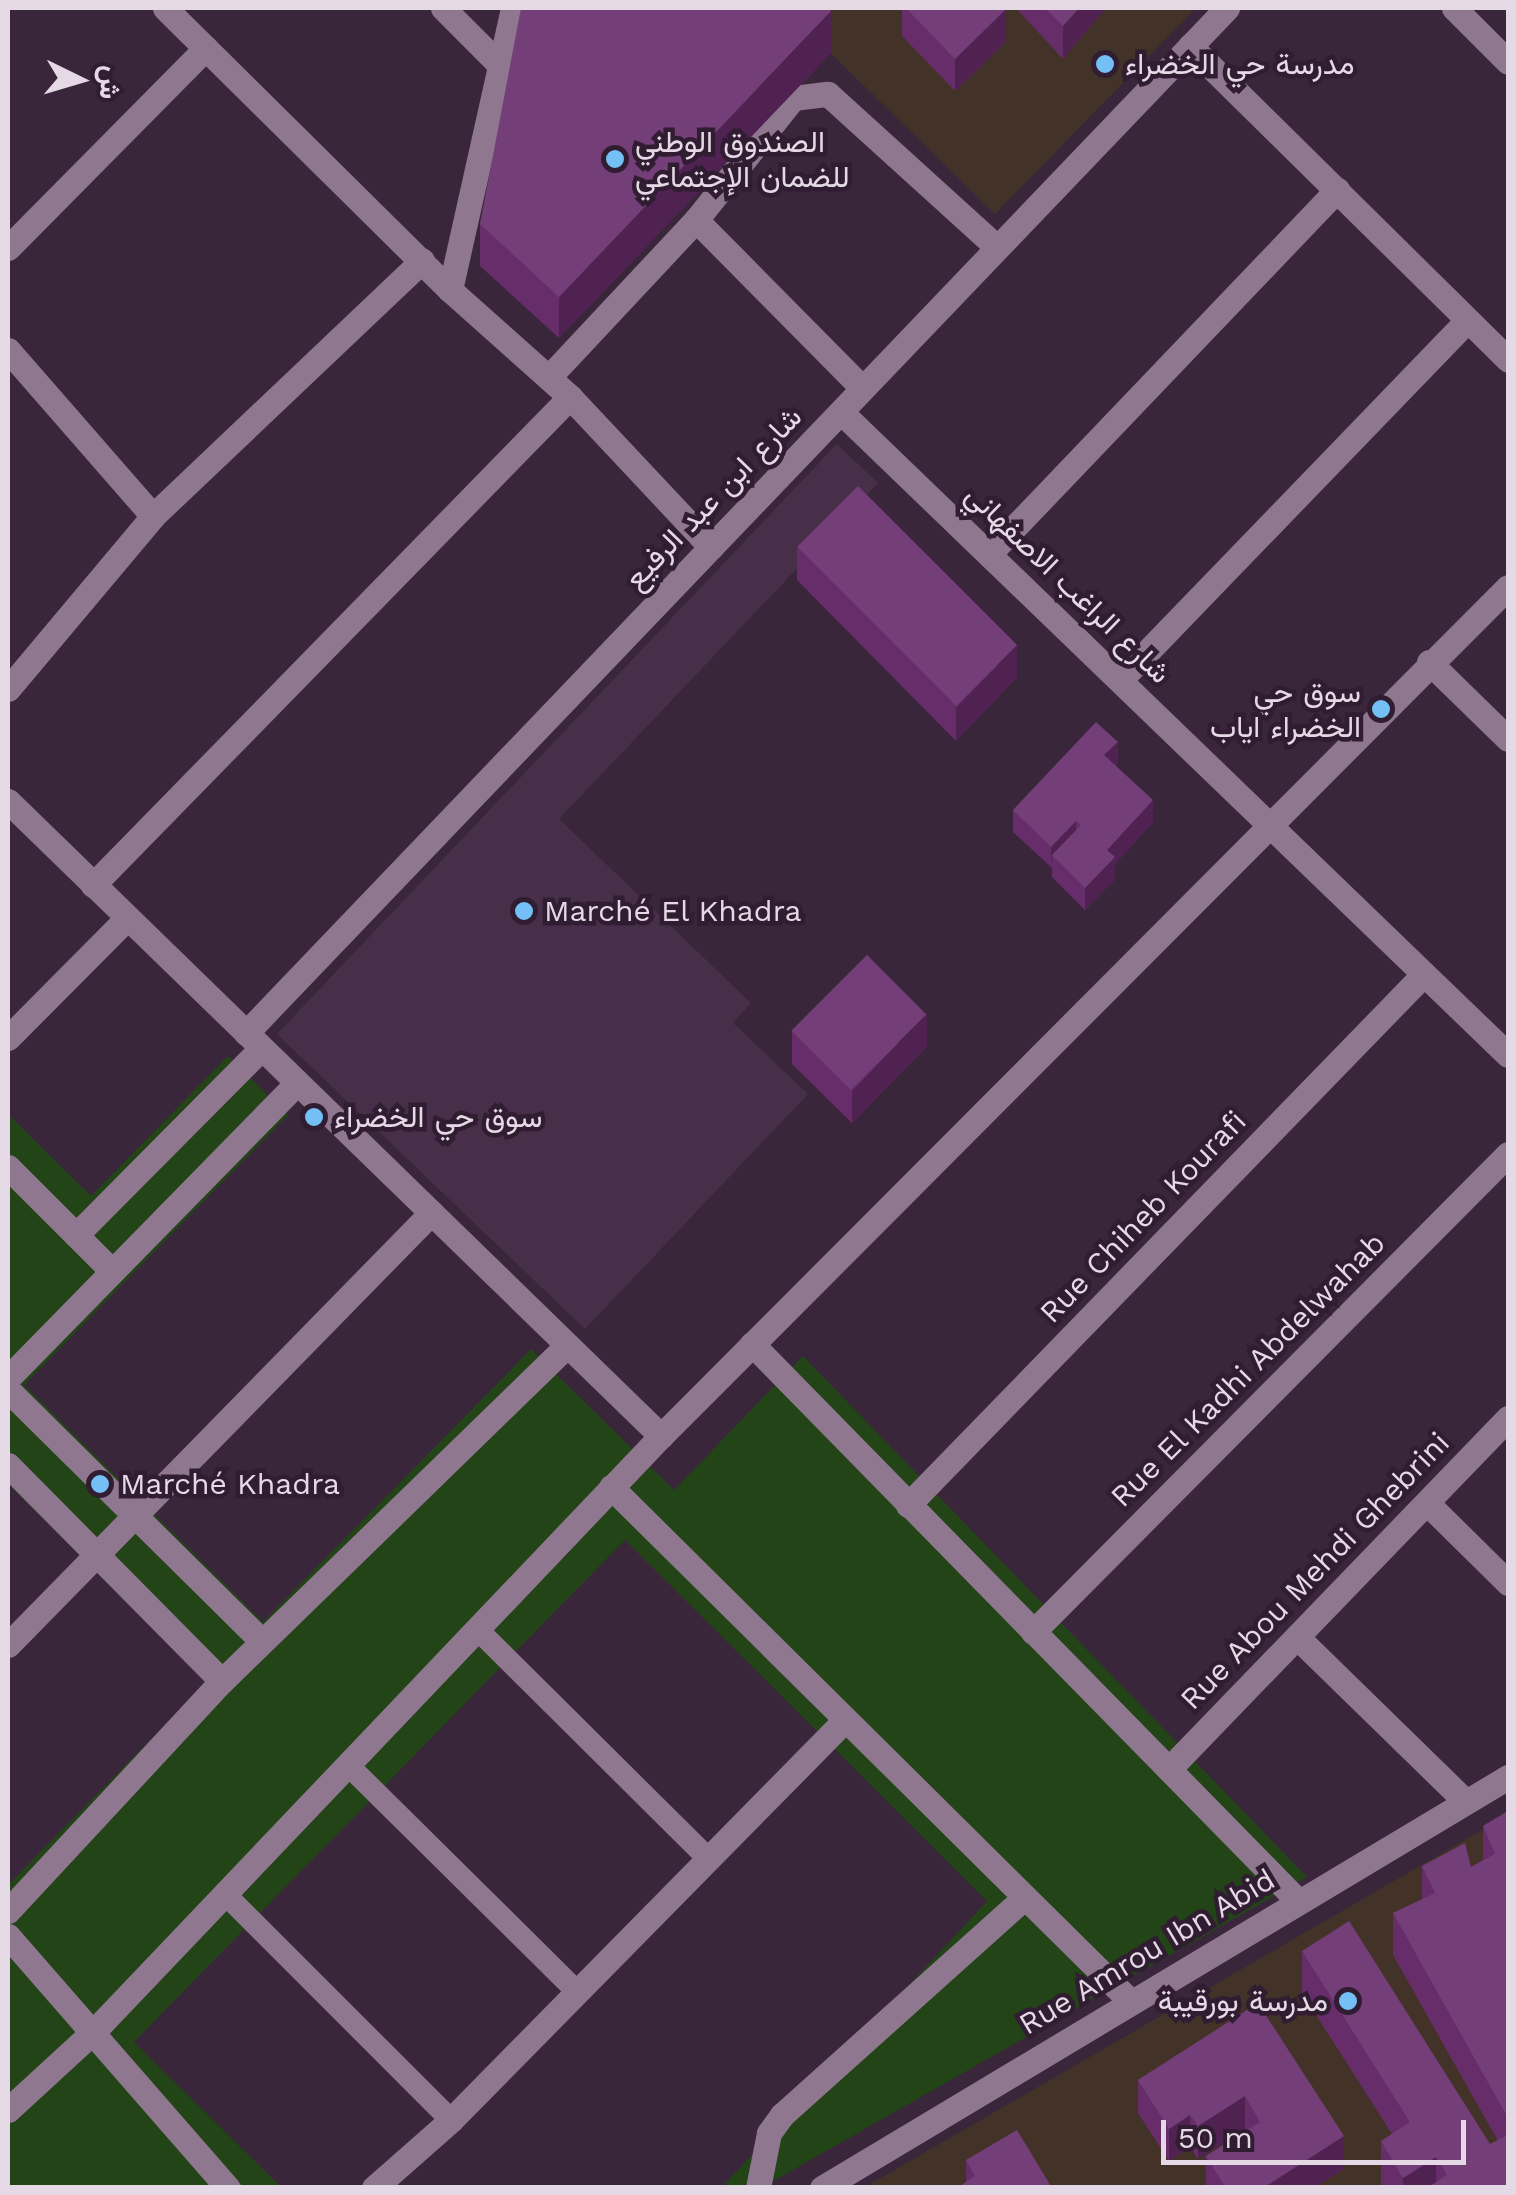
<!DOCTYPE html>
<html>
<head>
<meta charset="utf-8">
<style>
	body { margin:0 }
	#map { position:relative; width:1516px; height:2195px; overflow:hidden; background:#3a263b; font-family:"Work Sans",Vazirmatn,sans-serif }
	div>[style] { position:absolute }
	.built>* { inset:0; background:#482f49 }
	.education>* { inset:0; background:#433227 }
	.green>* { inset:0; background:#234417 }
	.pedestrian>* { height:22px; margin:-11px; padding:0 11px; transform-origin:11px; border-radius:11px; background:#8f7790 }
	.minor>* { height:25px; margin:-12.5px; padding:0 12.5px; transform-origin:12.5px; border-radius:12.5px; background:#8f7790 }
	.tertiary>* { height:25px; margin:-12.5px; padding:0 12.5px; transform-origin:12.5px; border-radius:12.5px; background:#8f7790 }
	.wall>* { inset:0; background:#672d6a }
	.shaded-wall>* { inset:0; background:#4f2252 }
	.building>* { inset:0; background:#743f78; transform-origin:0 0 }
	.dots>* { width:28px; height:28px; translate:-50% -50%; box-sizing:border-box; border:5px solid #301d31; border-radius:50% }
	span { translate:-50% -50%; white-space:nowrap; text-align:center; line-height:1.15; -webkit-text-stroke:9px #301d31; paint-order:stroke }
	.poi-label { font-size:30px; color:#e6d9e6 }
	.left { translate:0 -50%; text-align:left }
	.right { translate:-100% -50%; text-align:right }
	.street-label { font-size:30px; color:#e6d9e6 }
	.frame { position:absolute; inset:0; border:10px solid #e6d9e6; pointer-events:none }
	.north { position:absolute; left:30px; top:30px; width:100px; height:100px; -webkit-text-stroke:8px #301d31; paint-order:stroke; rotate:95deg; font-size:28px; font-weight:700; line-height:40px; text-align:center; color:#e6d9e6 }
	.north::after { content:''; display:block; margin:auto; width:35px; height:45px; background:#e6d9e6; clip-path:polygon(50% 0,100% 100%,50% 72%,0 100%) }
	.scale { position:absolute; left:1161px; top:2120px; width:305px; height:45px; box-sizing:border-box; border:5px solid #e6d9e6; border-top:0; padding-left:12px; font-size:30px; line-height:35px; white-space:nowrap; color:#e6d9e6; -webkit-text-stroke:8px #301d31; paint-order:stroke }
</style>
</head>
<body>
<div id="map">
	<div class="built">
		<div style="clip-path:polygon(837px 444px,878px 483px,559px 819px,751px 1003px,733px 1023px,808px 1094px,585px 1329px,277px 1034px)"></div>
	</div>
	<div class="education">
		<div style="clip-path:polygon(827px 8px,1196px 8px,995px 214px,806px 29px)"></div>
		<div style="clip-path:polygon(1508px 1815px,1508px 2187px,865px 2187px)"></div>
	</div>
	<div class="green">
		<div style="clip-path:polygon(228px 1056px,288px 1115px,24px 1385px,263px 1622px,531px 1349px,674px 1490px,803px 1356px,1307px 1877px,763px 2187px,722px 2187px,987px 1901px,625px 1540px,134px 2042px,281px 2187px,8px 2187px,8px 1885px,207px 1682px,8px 1484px,8px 1114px,91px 1196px)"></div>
	</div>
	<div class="pedestrian">
		<div style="left:477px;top:1629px;width:327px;rotate:44.8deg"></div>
		<div style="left:348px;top:1765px;width:322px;rotate:44.7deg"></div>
		<div style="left:226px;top:1895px;width:318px;rotate:45deg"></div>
	</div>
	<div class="minor">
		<div style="left:165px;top:8px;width:401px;rotate:44.7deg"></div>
		<div style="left:450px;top:290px;width:161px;rotate:41.7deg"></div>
		<div style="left:570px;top:397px;width:206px;rotate:46.8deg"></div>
		<div style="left:443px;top:8px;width:86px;rotate:45deg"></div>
		<div style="left:1454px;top:8px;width:76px;rotate:45deg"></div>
		<div style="left:1190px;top:46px;width:447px;rotate:44.6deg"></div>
		<div style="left:696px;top:220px;width:236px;rotate:45.3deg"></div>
		<div style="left:8px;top:248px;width:281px;rotate:-45.3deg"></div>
		<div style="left:450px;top:290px;width:289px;rotate:-77.4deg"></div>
		<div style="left:8px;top:350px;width:220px;rotate:48.9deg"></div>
		<div style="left:549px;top:377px;width:215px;rotate:-46.9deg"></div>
		<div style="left:696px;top:220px;width:156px;rotate:-51.5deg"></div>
		<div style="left:793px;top:98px;width:35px;rotate:-7deg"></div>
		<div style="left:828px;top:94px;width:228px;rotate:42.2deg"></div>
		<div style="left:841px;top:412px;width:926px;rotate:43.95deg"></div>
		<div style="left:989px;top:554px;width:504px;rotate:-46.29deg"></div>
		<div style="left:1429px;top:662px;width:110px;rotate:44.3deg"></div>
		<div style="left:1120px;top:680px;width:499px;rotate:-46deg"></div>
		<div style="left:8px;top:689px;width:226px;rotate:-50deg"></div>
		<div style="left:153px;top:516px;width:371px;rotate:-43.5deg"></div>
		<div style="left:8px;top:801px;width:911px;rotate:44.2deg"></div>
		<div style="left:93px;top:885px;width:682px;rotate:-45.65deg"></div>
		<div style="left:246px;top:1033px;width:1419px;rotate:-46.26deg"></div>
		<div style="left:8px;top:1038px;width:169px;rotate:-45.2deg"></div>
		<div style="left:76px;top:1235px;width:262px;rotate:-45.2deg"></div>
		<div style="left:752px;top:1344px;width:779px;rotate:45.57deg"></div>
		<div style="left:8px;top:1378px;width:413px;rotate:-45.6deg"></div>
		<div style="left:8px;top:1390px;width:357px;rotate:44.7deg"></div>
		<div style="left:8px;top:1465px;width:304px;rotate:45.3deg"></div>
		<div style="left:611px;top:1487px;width:729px;rotate:44.72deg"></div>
		<div style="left:1427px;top:1503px;width:114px;rotate:44.6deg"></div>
		<div style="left:908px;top:1505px;width:740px;rotate:-45.82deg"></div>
		<div style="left:1033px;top:1632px;width:674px;rotate:-45.18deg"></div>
		<div style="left:1297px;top:1637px;width:236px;rotate:44.3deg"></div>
		<div style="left:8px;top:1645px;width:605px;rotate:-45.6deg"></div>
		<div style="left:1169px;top:1769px;width:488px;rotate:-46deg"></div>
		<div style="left:8px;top:1911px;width:314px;rotate:-47.1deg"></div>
		<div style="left:222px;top:1681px;width:479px;rotate:-44.2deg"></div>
		<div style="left:8px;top:1936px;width:335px;rotate:48.9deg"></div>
		<div style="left:8px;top:2110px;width:120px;rotate:-42.6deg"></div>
		<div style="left:96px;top:2029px;width:819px;rotate:-46.39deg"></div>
		<div style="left:661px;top:1436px;width:1199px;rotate:-45.07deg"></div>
		<div style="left:374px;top:2188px;width:103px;rotate:-41.4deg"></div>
		<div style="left:451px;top:2120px;width:561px;rotate:-45.43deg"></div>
		<div style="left:758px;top:2188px;width:56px;rotate:-78.7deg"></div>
		<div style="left:769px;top:2133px;width:22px;rotate:-54deg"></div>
		<div style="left:782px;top:2115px;width:326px;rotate:-41.9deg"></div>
		<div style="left:822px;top:2188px;width:800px;rotate:-30.93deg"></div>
	</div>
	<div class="tertiary">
		<div style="left:8px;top:1167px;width:146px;rotate:45deg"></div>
	</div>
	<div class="wall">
		<div style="clip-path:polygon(902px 8px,1004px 8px,1006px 42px,955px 91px,902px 36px)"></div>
		<div style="clip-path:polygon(1016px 8px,1106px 8px,1063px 59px)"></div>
		<div style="clip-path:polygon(831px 53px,559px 338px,480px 266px,480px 224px)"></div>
		<div style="clip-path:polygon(797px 547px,1017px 677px,956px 741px,797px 580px)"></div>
		<div style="clip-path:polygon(1118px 764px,1116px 766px,1153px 822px,1115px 864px,1115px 879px,1085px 910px,1052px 877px,1052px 868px,1013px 832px,1013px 810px)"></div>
		<div style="clip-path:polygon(792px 1032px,927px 1046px,852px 1123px,792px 1064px)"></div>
		<div style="clip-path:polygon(1508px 1811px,1508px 2188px,1384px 2188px,1381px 2183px,1381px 2141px,1392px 2134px,1302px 1993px,1302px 1951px,1490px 2144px,1498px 2141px,1393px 1955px,1393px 1913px,1422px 1900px,1422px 1866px,1471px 1867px,1483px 1860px,1483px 1826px)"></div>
		<div style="clip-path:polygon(1258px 2003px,1344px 2169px,1314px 2188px,1206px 2188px,1206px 2156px,1246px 2131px,1245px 2129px,1198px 2159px,1190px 2147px,1169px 2161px,1138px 2113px,1138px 2080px)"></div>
		<div style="clip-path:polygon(966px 2160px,1052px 2188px,966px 2182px)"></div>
	</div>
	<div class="shaded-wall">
		<div style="clip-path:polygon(1079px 8px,1106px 8px,1063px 59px,1063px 26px)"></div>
		<div style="clip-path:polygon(1006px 9px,1006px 42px,955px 91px,955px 59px)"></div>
		<div style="clip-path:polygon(831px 11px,831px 53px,559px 338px,559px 297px)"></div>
		<div style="clip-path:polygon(1017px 645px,1017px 677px,956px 741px,956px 708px)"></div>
		<div style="clip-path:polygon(1118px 742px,1118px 764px,1104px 777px,1104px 755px)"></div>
		<div style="clip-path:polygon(1153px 800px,1153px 822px,1115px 864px,1115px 879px,1085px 910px,1085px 888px,1107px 850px)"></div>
		<div style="clip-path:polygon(1076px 821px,1076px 843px,1052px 855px,1051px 869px,1051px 847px)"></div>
		<div style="clip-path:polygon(927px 1014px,927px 1046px,852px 1123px,852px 1091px)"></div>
		<div style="clip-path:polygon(1245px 2096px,1245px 2129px,1198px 2159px,1198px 2126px)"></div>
		<div style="clip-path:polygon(1190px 2115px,1190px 2147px,1169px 2161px,1169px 2129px)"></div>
		<div style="clip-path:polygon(1344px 2136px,1344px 2169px,1314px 2188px,1263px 2188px)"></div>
		<div style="clip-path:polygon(1436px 2157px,1436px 2188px,1403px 2188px,1403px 2178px)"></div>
	</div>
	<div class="building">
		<div style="clip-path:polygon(521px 8px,827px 8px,831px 11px,559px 297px,480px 224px)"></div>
		<div style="clip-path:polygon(906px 8px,1004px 8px,1006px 9px,955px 59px)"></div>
		<div style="clip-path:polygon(1045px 8px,1079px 8px,1063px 26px)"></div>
		<div style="left:858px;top:486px;width:225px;height:86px;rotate:45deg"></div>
		<div style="clip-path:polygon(1096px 722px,1118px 742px,1104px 755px,1153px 800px,1107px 850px,1115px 857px,1085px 888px,1052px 855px,1081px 825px,1076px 821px,1051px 847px,1013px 810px)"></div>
		<div style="left:867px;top:955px;width:84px;height:107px;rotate:45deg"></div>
		<div style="clip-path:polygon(1508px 1811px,1508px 2118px,1393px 1913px,1435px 1893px,1422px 1866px,1465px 1843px,1471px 1867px,1495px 1854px,1483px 1826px)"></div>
		<div style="clip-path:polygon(1349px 1921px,1490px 2144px,1508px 2135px,1508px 2188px,1427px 2188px,1447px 2175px,1436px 2157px,1403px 2178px,1381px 2141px,1410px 2122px,1302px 1951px)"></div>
		<div style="clip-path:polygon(1258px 2003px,1344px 2136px,1263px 2188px,1226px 2188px,1206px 2156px,1260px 2122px,1245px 2096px,1198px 2126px,1190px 2115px,1169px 2129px,1138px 2080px)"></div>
		<div style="clip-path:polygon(1017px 2130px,1052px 2188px,957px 2188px,975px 2176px,966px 2160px)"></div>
	</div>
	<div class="dots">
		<div style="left:1105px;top:64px;background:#74c0f6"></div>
		<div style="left:615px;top:159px;background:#74c0f6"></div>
		<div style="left:1381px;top:709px;background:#74c0f6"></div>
		<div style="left:524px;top:911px;background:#74c0f6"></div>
		<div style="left:314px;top:1117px;background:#74c0f6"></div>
		<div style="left:100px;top:1484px;background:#74c0f6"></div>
		<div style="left:1348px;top:2001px;background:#74c0f6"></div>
	</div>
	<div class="poi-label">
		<span class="left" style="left:1125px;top:64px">مدرسة حي الخضراء</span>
		<span class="left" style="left:635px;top:159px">الصندوق الوطني<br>للضمان الإجتماعي</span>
		<span class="right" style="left:1361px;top:709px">سوق حي<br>الخضراء اياب</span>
		<span class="left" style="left:544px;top:911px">Marché El Khadra</span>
		<span class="left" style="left:334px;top:1117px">سوق حي الخضراء</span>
		<span class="left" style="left:120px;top:1484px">Marché Khadra</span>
		<span class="right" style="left:1328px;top:2001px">مدرسة بورقيبة</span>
	</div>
	<div class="street-label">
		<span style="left:713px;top:498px;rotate:-46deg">شارع ابن عبد الرفيع</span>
		<span style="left:1068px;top:584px;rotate:44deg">شارع الراغب الاصفهاني</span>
		<span style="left:1143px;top:1217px;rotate:-46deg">Rue Chiheb Kourafi</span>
		<span style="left:1248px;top:1370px;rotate:-45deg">Rue El Kadhi Abdelwahab</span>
		<span style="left:1315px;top:1571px;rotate:-46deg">Rue Abou Mehdi Ghebrini</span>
		<span style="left:1147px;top:1952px;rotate:-31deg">Rue Amrou Ibn Abid</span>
	</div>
	<div class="frame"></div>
	<div class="north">ش</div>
	<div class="scale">50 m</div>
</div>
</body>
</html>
